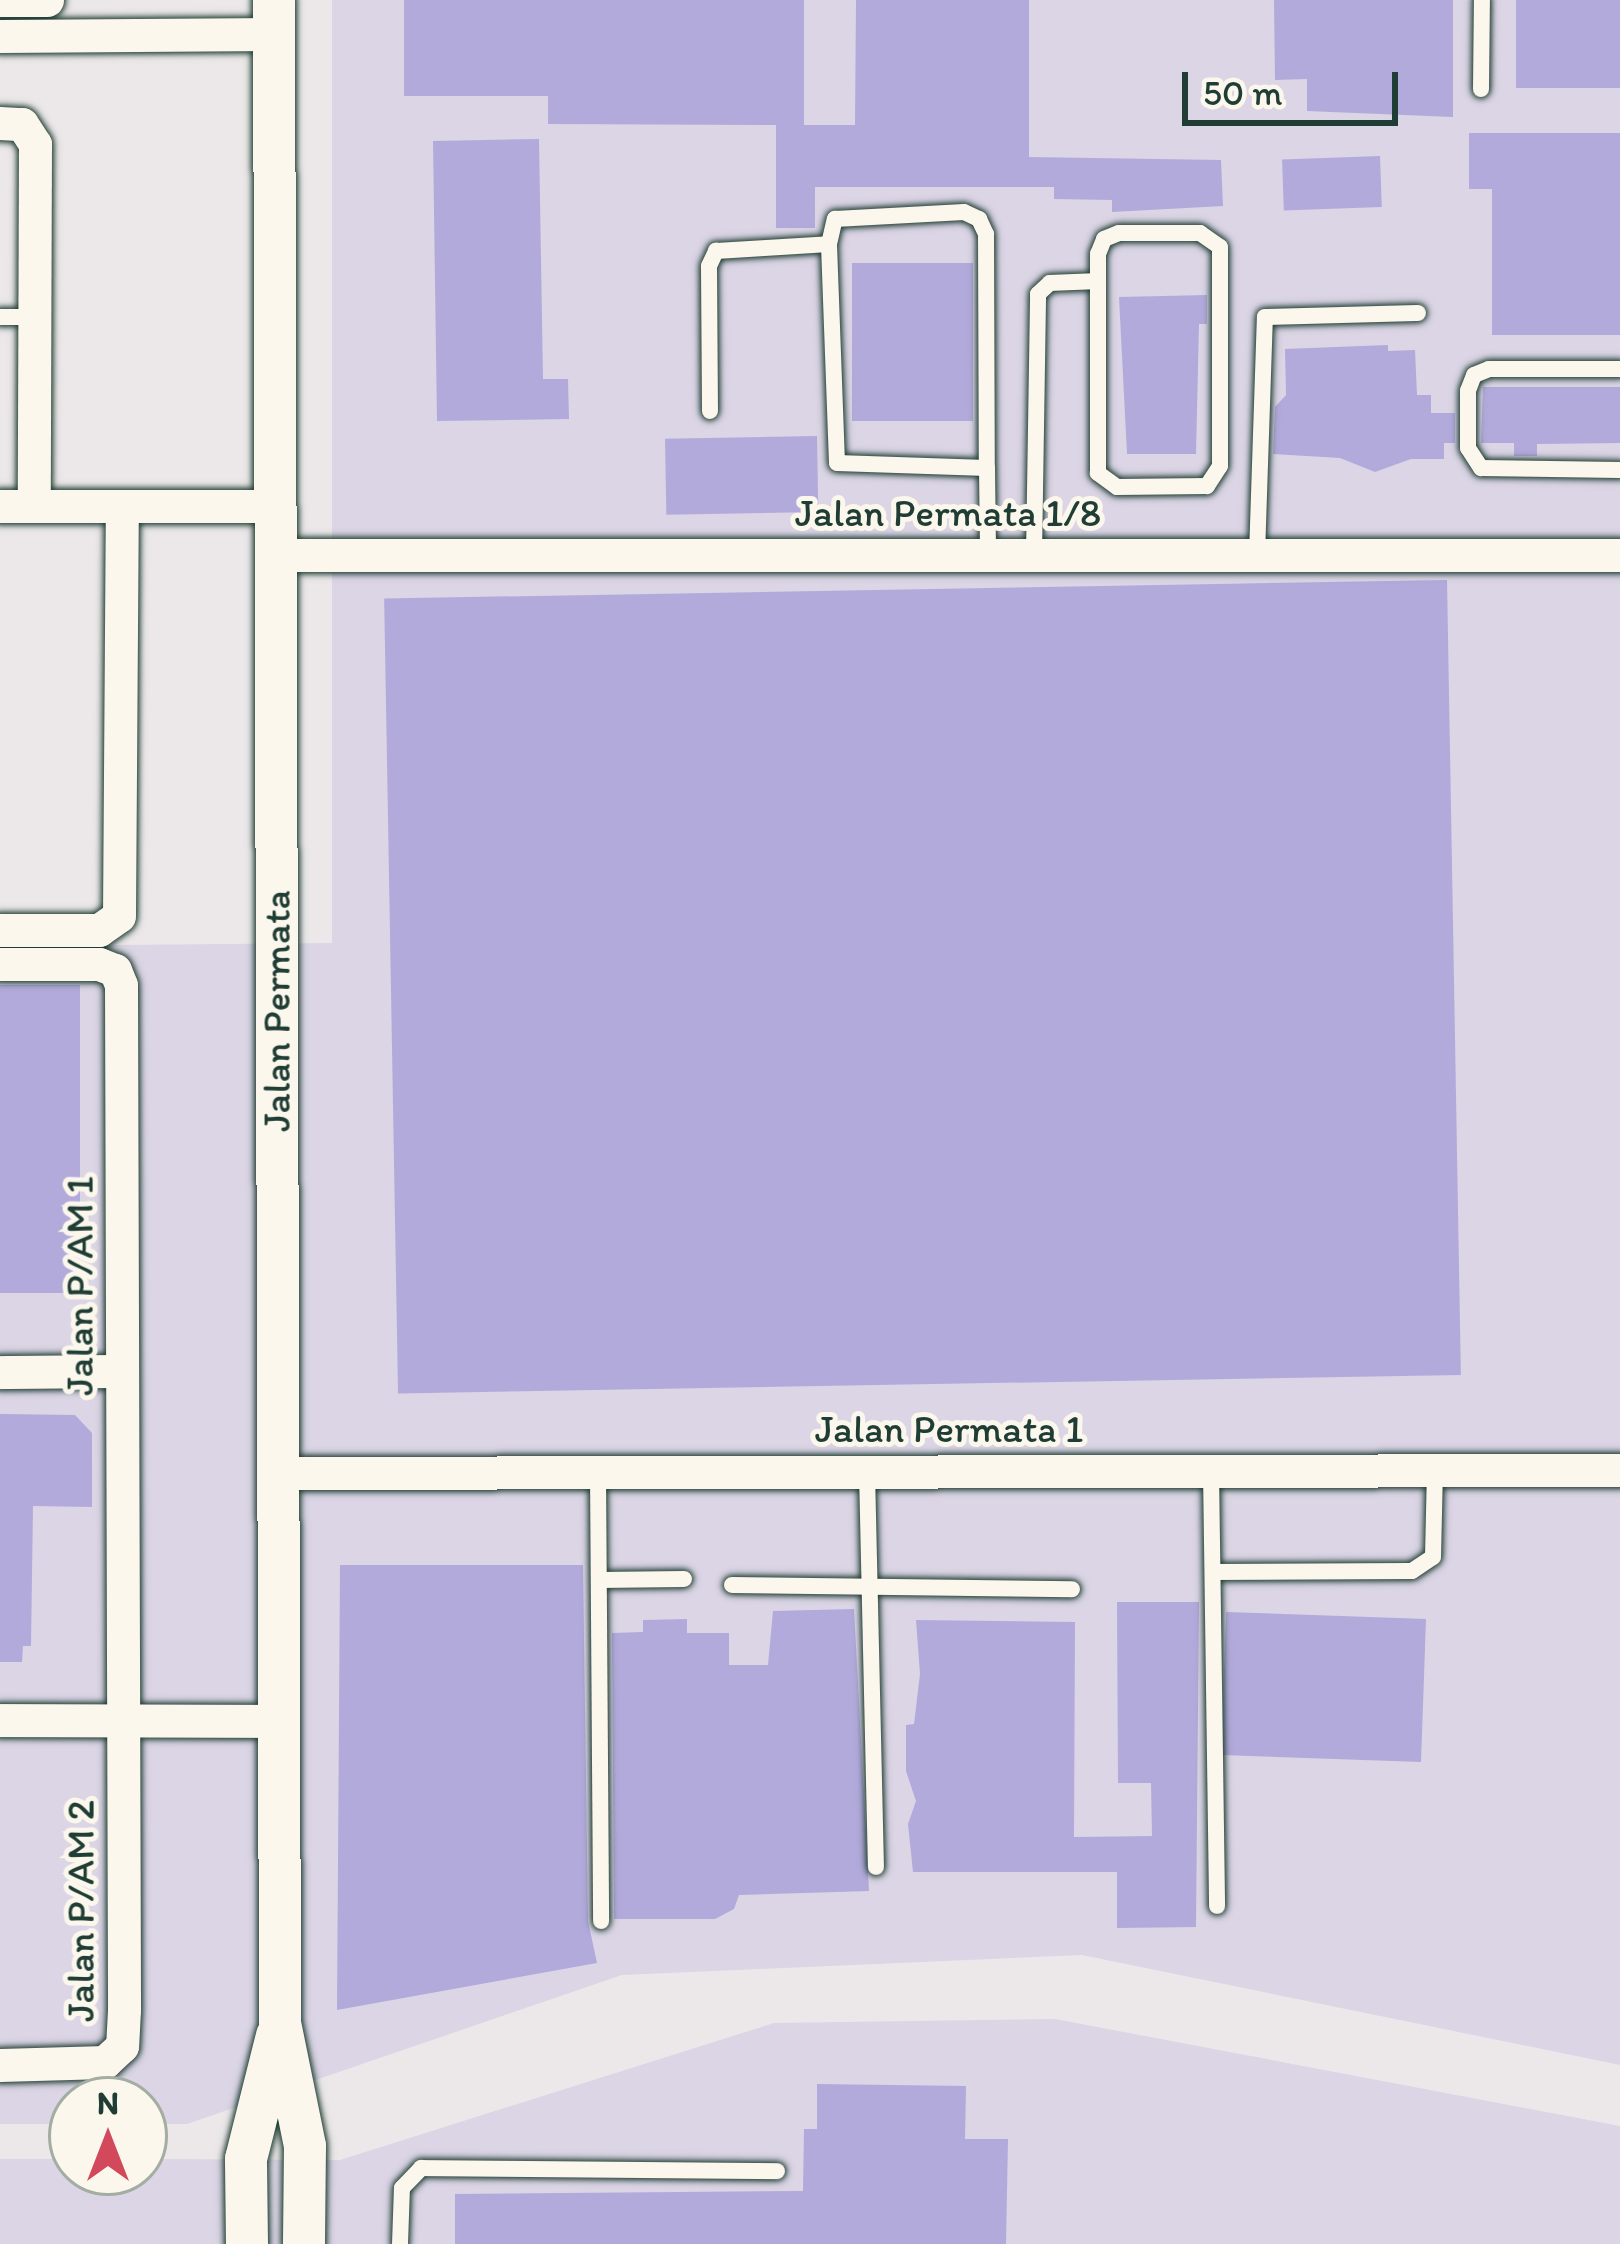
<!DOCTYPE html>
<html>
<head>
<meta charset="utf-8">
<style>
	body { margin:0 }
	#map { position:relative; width:1620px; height:2244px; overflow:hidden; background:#ece8e9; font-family:Itim,sans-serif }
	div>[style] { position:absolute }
	.built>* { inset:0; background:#dbd5e5 }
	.building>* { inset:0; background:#b2aadb; transform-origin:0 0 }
	.roads { filter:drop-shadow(0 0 3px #1f3d34) drop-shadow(0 0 3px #1f3d34) }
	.service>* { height:16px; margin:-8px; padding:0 8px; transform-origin:8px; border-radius:8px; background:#fbf7ec }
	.minor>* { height:33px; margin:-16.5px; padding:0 16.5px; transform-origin:16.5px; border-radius:16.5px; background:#fbf7ec }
	.tertiary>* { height:42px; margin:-21px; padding:0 21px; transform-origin:21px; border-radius:21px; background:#fbf7ec }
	span { translate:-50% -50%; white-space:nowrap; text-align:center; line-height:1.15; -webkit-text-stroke:10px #fbf7ec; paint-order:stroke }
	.street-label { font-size:39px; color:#1f3d34 }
	.north { position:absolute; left:48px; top:2076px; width:120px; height:120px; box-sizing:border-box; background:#fbf7ec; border:3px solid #a3ada2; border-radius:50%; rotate:0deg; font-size:33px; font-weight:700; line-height:48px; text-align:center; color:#1f3d34 }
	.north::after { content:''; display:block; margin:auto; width:42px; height:54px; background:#d1495b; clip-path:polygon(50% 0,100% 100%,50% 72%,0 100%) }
	.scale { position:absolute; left:1182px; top:72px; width:216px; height:54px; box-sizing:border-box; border:6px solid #1f3d34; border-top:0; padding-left:15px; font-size:36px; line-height:42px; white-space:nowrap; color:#1f3d34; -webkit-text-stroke:9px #fbf7ec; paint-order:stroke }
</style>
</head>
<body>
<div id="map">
	<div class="built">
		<div style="clip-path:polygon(332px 0,1620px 0,1620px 2065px,1082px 1955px,622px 1975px,187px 2124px,144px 2124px,144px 2100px,72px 2100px,72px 2124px,0 2124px,0 946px,332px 943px)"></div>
		<div style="clip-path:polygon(1055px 2019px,1620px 2126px,1620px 2244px,0 2244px,0 2159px,72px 2159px,72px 2172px,144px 2172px,144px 2159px,340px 2160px,774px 2023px)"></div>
	</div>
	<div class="building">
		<div style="clip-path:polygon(404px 0,804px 0,804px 125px,855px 125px,856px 0,1029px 0,1029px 157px,1221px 160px,1223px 206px,1112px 212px,1112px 200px,1054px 199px,1054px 187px,815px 187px,815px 228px,776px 228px,776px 125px,548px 124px,548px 96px,404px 96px)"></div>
		<div style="clip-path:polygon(1274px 0,1453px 0,1453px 117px,1307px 111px,1307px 79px,1275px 80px)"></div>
		<div style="left:1516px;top:0;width:104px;height:88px"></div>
		<div style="clip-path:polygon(1469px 133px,1620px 133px,1620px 335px,1492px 335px,1492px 189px,1469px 189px)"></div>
		<div style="clip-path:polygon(539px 139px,543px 379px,568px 379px,569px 419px,437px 421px,433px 141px)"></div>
		<div style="left:1380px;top:156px;width:51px;height:98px;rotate:88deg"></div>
		<div style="left:973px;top:263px;width:158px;height:121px;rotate:90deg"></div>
		<div style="clip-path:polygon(1207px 295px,1207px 324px,1199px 324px,1196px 454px,1127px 454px,1119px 297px)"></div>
		<div style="clip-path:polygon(1388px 345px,1388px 351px,1415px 350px,1417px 395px,1431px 395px,1431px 413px,1455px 413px,1455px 443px,1444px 443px,1444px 459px,1411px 459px,1375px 472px,1340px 458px,1273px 454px,1275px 407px,1286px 395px,1285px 349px)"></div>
		<div style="clip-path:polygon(1483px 387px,1620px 387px,1620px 443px,1537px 444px,1537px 456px,1514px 456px,1514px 443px,1481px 443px)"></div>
		<div style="left:817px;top:436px;width:76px;height:152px;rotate:89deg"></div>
		<div style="left:1447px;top:580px;width:795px;height:1063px;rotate:89deg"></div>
		<div style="left:0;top:985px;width:80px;height:308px"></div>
		<div style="clip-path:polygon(0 1414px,75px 1415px,92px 1433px,92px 1507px,33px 1506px,31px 1646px,23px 1646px,22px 1662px,0 1662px)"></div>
		<div style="clip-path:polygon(340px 1565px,583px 1565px,588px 1921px,597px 1963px,337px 2010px)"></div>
		<div style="clip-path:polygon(1117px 1602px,1199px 1602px,1196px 1927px,1117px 1928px,1117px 1872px,913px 1872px,908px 1824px,916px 1801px,906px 1771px,906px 1725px,914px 1724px,920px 1674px,916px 1620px,1075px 1622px,1074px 1837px,1152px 1836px,1151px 1783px,1118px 1783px)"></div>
		<div style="clip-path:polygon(854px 1609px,869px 1891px,739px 1895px,734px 1909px,715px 1919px,614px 1919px,612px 1633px,643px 1632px,643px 1620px,687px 1619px,687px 1633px,729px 1633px,729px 1665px,768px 1665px,773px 1611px)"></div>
		<div style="left:1426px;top:1619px;width:143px;height:200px;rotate:92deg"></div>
		<div style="clip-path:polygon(817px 2084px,966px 2086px,965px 2139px,1008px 2139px,1006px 2244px,455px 2244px,455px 2194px,803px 2191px,804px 2129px,817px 2129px)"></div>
	</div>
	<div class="roads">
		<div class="service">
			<div style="left:1481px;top:89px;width:89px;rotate:-89.4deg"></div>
			<div style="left:1119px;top:233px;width:81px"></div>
			<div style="left:1200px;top:233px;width:24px;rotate:35deg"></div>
			<div style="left:1220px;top:247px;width:219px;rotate:90deg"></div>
			<div style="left:1220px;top:466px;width:24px;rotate:123deg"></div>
			<div style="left:1207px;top:486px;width:90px;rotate:179.4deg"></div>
			<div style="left:1117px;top:487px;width:24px;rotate:-144deg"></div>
			<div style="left:1098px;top:473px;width:219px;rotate:-90deg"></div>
			<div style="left:1098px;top:254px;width:16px;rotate:-68deg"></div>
			<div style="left:1104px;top:239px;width:16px;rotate:-22deg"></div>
			<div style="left:0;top:317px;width:34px"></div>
			<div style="left:1620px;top:369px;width:131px;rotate:180deg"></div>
			<div style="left:1489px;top:369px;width:16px;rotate:158deg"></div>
			<div style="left:1474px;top:375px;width:17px;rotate:111deg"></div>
			<div style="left:1468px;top:391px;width:57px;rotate:90deg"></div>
			<div style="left:1468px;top:448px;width:24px;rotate:57deg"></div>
			<div style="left:1481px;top:468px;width:139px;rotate:0.8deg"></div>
			<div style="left:710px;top:411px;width:145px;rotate:-90.4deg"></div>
			<div style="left:709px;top:266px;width:17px;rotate:-65deg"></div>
			<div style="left:716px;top:251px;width:113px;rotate:-3.5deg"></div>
			<div style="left:987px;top:468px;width:150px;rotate:-178.1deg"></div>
			<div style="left:837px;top:463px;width:219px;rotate:-92.1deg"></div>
			<div style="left:829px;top:244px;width:26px;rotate:-77deg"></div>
			<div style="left:835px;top:219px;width:129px;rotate:-3.1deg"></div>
			<div style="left:964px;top:212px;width:17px;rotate:25deg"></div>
			<div style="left:979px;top:219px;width:17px;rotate:65deg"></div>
			<div style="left:986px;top:234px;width:234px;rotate:89.8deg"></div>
			<div style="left:987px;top:468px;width:87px;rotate:89.3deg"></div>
			<div style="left:1034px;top:555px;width:261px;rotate:-89.1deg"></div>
			<div style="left:1038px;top:294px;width:16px;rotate:-43deg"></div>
			<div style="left:1050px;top:283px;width:48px;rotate:-2.4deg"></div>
			<div style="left:1257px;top:555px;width:238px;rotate:-88.1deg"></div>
			<div style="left:1265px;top:317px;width:153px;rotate:-1.5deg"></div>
			<div style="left:1211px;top:1471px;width:435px;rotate:89.2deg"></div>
			<div style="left:598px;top:1472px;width:449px;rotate:89.6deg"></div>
			<div style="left:867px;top:1472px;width:395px;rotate:88.7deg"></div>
			<div style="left:1213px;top:1572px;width:199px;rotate:-0.3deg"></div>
			<div style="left:1412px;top:1571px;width:25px;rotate:-34deg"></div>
			<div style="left:1433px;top:1557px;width:86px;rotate:-88.7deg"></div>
			<div style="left:599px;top:1580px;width:85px;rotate:-0.7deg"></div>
			<div style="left:732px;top:1585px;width:340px;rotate:0.7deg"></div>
			<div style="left:400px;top:2244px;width:56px;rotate:-88deg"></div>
			<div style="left:402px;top:2188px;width:28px;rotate:-46deg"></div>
			<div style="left:421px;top:2168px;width:356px;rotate:0.5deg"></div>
		</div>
		<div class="minor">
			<div style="left:0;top:0;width:47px"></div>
			<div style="left:0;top:36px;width:274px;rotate:-0.4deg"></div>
			<div style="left:0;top:123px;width:22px;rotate:3deg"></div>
			<div style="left:22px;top:124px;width:24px;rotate:57deg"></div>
			<div style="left:35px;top:144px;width:362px;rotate:90.2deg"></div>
			<div style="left:0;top:506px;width:275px"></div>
			<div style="left:276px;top:555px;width:1344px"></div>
			<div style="left:0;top:930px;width:99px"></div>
			<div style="left:99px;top:930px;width:24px;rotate:-35deg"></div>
			<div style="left:119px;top:916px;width:410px;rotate:-89.6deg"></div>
			<div style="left:0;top:964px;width:99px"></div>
			<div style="left:99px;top:964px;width:17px;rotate:21deg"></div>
			<div style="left:115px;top:970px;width:16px;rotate:68deg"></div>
			<div style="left:121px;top:985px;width:1025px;rotate:89.83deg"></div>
			<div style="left:124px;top:2010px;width:36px;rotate:93deg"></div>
			<div style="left:122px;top:2046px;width:23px;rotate:137deg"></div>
			<div style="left:105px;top:2062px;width:105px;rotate:178.4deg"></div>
			<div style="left:0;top:1372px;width:122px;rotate:-0.5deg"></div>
			<div style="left:278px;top:1473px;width:1342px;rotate:-0.13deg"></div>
			<div style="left:0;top:1720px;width:279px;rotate:0.2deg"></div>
		</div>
		<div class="tertiary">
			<div style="left:274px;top:0;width:2023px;rotate:89.83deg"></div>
			<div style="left:280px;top:2023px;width:126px;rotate:78.5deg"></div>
			<div style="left:305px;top:2146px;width:98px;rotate:90.6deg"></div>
			<div style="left:247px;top:2244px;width:85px;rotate:-90.7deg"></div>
			<div style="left:246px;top:2159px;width:127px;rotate:-75.9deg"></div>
		</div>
	</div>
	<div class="street-label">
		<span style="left:948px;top:513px">Jalan Permata 1/8</span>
		<span style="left:277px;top:1011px;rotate:-90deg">Jalan Permata</span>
		<span style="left:80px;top:1286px;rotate:-90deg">Jalan P/AM 1</span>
		<span style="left:949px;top:1429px">Jalan Permata 1</span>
		<span style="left:81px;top:1911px;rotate:-90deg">Jalan P/AM 2</span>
	</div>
	<div class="north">N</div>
	<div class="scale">50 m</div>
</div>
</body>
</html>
